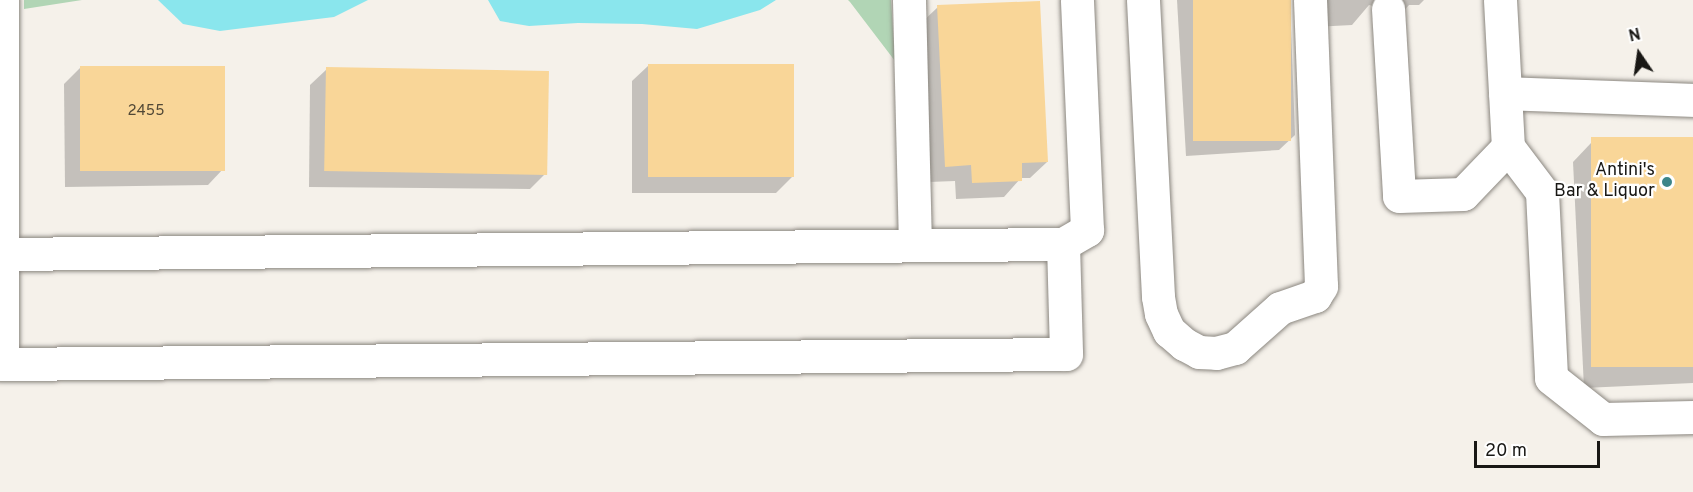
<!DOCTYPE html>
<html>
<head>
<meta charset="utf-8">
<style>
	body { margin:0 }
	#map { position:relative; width:1693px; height:492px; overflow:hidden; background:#f5f1ea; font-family:Overpass,sans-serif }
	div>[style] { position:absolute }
	.green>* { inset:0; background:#b1d5b5 }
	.water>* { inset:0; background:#8ae6ed }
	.shadow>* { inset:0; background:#0003 }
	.building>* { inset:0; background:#f9d698; transform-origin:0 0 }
	.roads { filter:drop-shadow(0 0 2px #8b8780) drop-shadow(0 0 2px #8b8780) }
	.minor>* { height:33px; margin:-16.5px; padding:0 16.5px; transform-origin:16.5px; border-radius:16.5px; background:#fff }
	.dots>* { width:16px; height:16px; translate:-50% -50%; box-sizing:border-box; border:3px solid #fff; border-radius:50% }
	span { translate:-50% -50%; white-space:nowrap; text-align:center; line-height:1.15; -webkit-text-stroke:4.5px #fff; paint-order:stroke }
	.number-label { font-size:15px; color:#514836 }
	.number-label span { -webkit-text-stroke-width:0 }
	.poi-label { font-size:18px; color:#191815 }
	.right { translate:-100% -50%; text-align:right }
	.north { position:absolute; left:1609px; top:24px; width:60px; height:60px; -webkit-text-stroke:4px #fff; paint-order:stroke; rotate:347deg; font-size:16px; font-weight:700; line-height:24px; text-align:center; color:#191815 }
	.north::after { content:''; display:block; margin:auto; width:21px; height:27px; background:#191815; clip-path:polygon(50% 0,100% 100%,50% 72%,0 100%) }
	.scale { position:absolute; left:1474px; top:441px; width:126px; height:27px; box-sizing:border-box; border:3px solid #191815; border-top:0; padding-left:8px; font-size:18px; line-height:21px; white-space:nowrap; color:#191815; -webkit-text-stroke:4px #fff; paint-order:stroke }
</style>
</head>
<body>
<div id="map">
	<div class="green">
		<div style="clip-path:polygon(24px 0,82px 0,24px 9px)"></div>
		<div style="clip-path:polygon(848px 0,891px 0,895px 61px,850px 2px)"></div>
	</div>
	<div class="water">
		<div style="clip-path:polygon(158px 0,368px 0,334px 17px,220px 31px,183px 24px)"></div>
		<div style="clip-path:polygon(488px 0,776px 0,760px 10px,697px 29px,642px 24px,578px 23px,529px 26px,500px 21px)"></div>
	</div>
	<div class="shadow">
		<div style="clip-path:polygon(1177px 0,1290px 0,1295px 135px,1279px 150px,1186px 156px)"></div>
		<div style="clip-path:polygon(1304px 0,1424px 0,1419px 5px,1409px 5px,1393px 23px,1381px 8px,1369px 5px,1352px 25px,1314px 27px)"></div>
		<div style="clip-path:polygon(938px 7px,1047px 162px,1030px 178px,1021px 178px,1004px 197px,956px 199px,955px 181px,929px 182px,921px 23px)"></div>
		<div style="clip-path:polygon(649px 65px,793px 176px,776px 193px,632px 193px,632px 81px)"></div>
		<div style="clip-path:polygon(80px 68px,224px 168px,208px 185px,65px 187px,64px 84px)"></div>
		<div style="clip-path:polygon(327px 69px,546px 173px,530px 189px,309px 187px,310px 85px)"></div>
		<div style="clip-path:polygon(1693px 139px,1693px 383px,1584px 388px,1573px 162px,1591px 143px)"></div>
	</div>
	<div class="building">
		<div style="left:1193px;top:0;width:98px;height:141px"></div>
		<div style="clip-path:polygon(1040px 1px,1048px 162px,1022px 163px,1022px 181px,972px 183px,971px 165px,945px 167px,937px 5px)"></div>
		<div style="left:648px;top:64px;width:146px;height:113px"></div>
		<div style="left:80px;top:66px;width:145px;height:105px"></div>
		<div style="left:326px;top:67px;width:223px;height:104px;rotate:1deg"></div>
		<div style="left:1693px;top:137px;width:230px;height:102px;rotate:90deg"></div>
	</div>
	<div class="roads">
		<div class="minor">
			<div style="left:909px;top:0;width:245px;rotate:88.6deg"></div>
			<div style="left:1143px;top:0;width:297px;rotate:87.1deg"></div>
			<div style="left:1158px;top:297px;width:17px;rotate:80deg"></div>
			<div style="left:1161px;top:314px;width:19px;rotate:65deg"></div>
			<div style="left:1169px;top:331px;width:20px;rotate:41deg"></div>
			<div style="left:1184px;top:344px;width:17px;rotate:28deg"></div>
			<div style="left:1199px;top:352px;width:17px;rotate:3deg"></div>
			<div style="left:1216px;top:353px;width:20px;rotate:-15deg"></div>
			<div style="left:1235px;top:348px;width:60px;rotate:-41.6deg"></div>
			<div style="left:1280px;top:308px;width:37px;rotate:-19deg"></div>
			<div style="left:1315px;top:296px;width:12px;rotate:-59deg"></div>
			<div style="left:1321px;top:286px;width:286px;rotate:-92.2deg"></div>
			<div style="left:1500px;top:0;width:147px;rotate:86.9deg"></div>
			<div style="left:1508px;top:147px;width:56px;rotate:52.9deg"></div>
			<div style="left:1542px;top:192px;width:186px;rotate:87.2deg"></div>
			<div style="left:1551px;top:378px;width:66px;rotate:38.3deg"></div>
			<div style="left:1603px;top:419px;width:90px;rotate:-1.3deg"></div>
			<div style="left:1388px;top:9px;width:187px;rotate:86.6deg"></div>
			<div style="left:1399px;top:196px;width:64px;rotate:-1.8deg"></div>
			<div style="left:1463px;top:194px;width:65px;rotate:-46.2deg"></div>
			<div style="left:1505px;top:93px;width:188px;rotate:2.1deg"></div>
			<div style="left:1063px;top:244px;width:28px;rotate:-30deg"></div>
			<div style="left:1087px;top:230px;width:230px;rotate:-92.5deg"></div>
			<div style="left:0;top:254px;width:1063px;rotate:-0.54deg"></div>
			<div style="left:1063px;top:244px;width:110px;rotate:88.4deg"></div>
			<div style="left:1066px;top:354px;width:1066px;rotate:179.46deg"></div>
			<div style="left:2px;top:364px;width:364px;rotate:-90deg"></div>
		</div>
	</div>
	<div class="dots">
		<div style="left:1667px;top:182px;background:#3d8589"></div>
	</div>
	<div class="number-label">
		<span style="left:146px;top:112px">2455</span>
	</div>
	<div class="poi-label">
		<span class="right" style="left:1655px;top:182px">Antini's<br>Bar &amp; Liquor</span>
	</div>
	<div class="north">N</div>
	<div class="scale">20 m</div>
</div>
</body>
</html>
